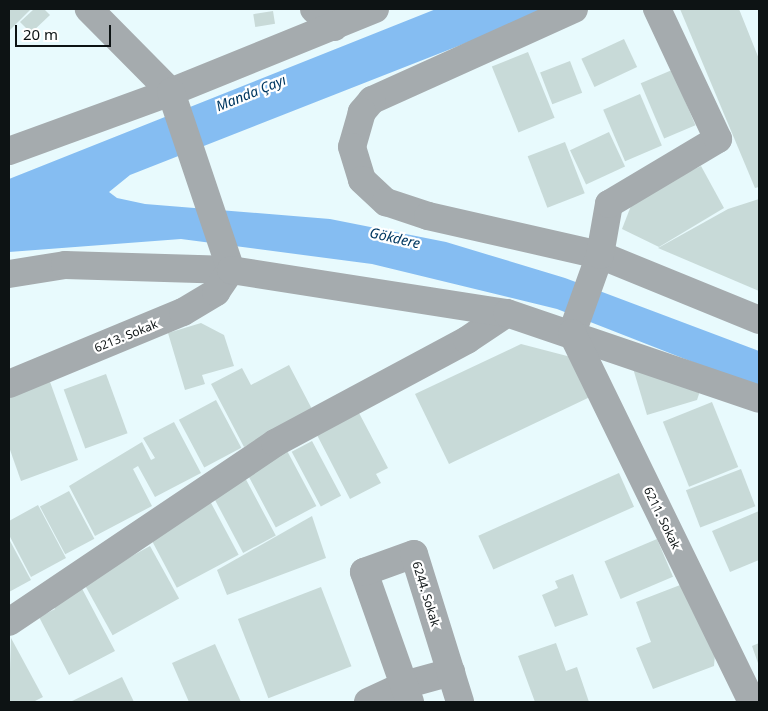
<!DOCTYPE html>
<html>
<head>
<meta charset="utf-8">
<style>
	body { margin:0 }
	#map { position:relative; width:768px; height:711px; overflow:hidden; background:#e8fafd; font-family:"Noto Sans",sans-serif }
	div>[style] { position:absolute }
	.water>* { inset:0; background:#85bdf2 }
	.building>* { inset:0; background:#c8dad8; transform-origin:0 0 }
	.minor>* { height:28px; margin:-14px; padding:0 14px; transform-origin:14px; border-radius:14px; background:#a5abae }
	.tertiary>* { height:28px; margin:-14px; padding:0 14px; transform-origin:14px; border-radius:14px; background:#a5abae }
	span { translate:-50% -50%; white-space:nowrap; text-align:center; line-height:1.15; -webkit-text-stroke:4.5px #fff; paint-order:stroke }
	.street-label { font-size:12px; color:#0d1314 }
	.water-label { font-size:14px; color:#003861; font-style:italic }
	.frame { position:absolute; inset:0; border:10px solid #0d1314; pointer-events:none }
	.scale { position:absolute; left:15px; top:25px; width:96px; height:22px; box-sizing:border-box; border:2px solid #0d1314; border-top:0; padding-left:6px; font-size:15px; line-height:18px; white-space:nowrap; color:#0d1314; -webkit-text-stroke:4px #fff; paint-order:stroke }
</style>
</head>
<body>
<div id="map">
	<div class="water">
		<div style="clip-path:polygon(436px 9px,553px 9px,130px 175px,109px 192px,117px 198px,145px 204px,330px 219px,446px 242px,565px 278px,759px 351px,759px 388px,557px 309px,372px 264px,181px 239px,9px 252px,9px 179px)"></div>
	</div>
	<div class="building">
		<div style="clip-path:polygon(9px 9px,31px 9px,9px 31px)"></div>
		<div style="clip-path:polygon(34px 9px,44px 9px,50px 15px,31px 33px,20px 22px)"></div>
		<div style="clip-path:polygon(680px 9px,739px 9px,759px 59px,759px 187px,755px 188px)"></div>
		<div style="left:273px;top:11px;width:13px;height:20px;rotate:81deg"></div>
		<div style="left:624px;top:39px;width:31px;height:47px;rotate:65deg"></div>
		<div style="left:528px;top:52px;width:71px;height:39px;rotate:68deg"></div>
		<div style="left:570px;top:61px;width:34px;height:32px;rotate:69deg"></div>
		<div style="left:672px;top:70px;width:60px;height:34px;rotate:67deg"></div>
		<div style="left:640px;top:94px;width:56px;height:40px;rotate:67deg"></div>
		<div style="left:609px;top:132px;width:38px;height:43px;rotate:65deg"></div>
		<div style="left:565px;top:142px;width:55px;height:40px;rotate:69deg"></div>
		<div style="clip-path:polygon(701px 166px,724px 208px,659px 247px,622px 229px,634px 198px)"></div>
		<div style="clip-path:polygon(759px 199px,759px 291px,658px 248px,728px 209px)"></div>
		<div style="clip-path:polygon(201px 323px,224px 335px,234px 366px,202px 375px,205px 384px,185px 390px,168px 333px)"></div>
		<div style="clip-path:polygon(521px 344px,571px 357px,590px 397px,449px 464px,415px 394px)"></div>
		<div style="clip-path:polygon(289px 365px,313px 411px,244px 447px,211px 384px,242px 368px,251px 385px)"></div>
		<div style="clip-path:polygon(632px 365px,705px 376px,697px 400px,647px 415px)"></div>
		<div style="left:106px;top:374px;width:63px;height:45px;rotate:70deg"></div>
		<div style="clip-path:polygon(49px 379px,78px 460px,21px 481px,9px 447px,9px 393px)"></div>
		<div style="left:216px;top:400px;width:54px;height:42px;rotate:62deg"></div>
		<div style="left:712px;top:402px;width:70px;height:53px;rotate:68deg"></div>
		<div style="clip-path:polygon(359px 413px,388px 468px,376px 474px,381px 483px,350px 499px,317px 435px)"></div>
		<div style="clip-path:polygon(174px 422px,201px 473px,155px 497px,138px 466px,133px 469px,152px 506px,95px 536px,69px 486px,142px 442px,151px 460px,155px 458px,143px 438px)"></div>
		<div style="left:312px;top:441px;width:62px;height:23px;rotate:62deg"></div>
		<div style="left:284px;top:445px;width:69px;height:46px;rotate:62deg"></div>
		<div style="left:741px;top:469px;width:40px;height:59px;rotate:69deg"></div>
		<div style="left:242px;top:472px;width:72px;height:37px;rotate:62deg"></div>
		<div style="left:619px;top:473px;width:37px;height:154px;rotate:66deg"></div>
		<div style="left:69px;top:491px;width:54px;height:33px;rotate:62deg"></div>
		<div style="left:210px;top:501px;width:61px;height:70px;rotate:62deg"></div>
		<div style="clip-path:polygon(38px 505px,66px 558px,31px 577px,9px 535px,9px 521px)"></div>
		<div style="clip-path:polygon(759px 511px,759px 560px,730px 572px,712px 531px)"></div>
		<div style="clip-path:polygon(312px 516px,326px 558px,227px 595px,217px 570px)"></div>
		<div style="clip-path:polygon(9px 539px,31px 580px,9px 592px)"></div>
		<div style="left:657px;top:539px;width:41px;height:57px;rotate:67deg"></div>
		<div style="left:150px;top:546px;width:60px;height:76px;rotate:61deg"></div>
		<div style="clip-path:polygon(573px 574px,588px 615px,555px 627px,542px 595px,558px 588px,555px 581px)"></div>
		<div style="clip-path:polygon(78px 581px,115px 651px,69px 675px,39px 617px,55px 609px,48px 597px)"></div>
		<div style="clip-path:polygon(688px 582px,715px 654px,714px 666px,653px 689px,636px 648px,651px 642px,636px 602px)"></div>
		<div style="left:321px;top:587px;width:85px;height:89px;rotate:69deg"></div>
		<div style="clip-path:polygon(11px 638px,43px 697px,33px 702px,9px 702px)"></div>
		<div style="clip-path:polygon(556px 643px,566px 671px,577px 667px,589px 702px,535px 702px,518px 656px)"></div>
		<div style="clip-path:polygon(759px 643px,759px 666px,752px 646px)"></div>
		<div style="clip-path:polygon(215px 644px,241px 702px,189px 702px,172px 663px)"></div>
		<div style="clip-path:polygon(122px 677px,134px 702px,70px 702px)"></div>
	</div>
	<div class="minor">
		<div style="left:314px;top:9px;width:27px;rotate:42deg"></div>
		<div style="left:574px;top:9px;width:222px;rotate:155.7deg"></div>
		<div style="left:372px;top:100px;width:16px;rotate:130deg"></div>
		<div style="left:362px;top:112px;width:36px;rotate:106deg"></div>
		<div style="left:352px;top:147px;width:34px;rotate:73deg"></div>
		<div style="left:362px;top:180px;width:33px;rotate:43deg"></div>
		<div style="left:386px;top:202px;width:44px;rotate:18.4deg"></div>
		<div style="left:428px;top:216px;width:176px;rotate:12.8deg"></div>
		<div style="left:600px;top:255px;width:172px;rotate:22.2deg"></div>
		<div style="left:9px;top:151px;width:172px;rotate:-20deg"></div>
		<div style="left:171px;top:92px;width:117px;rotate:-134.7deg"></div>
		<div style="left:9px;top:274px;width:57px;rotate:-9.1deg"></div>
		<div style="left:65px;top:265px;width:166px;rotate:1.7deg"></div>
		<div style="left:572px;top:333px;width:83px;rotate:-70.3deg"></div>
		<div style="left:600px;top:255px;width:52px;rotate:-80deg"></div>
		<div style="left:609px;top:204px;width:127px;rotate:-30.8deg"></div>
		<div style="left:718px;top:139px;width:144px;rotate:-115.1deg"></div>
		<div style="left:9px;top:384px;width:188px;rotate:-22.5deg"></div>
		<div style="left:183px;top:312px;width:39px;rotate:-31deg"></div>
		<div style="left:216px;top:292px;width:27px;rotate:-56deg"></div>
		<div style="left:9px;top:622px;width:321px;rotate:-33.9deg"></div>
		<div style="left:275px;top:443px;width:218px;rotate:-28.2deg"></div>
		<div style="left:467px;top:340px;width:48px;rotate:-34deg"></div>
		<div style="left:368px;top:702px;width:40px;rotate:-25deg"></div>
		<div style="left:404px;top:685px;width:49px;rotate:-15.5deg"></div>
		<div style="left:410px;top:702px;width:138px;rotate:-109.5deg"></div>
		<div style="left:364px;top:572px;width:53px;rotate:-19.8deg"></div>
		<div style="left:414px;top:554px;width:155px;rotate:72.7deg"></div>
	</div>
	<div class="tertiary">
		<div style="left:375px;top:9px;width:220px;rotate:157.9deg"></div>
		<div style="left:171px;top:92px;width:188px;rotate:71.4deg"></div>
		<div style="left:231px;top:270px;width:279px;rotate:8.9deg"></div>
		<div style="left:507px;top:313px;width:266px;rotate:18.8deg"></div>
		<div style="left:572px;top:333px;width:411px;rotate:64deg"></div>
	</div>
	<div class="street-label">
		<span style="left:126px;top:336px;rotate:-22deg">6213. Sokak</span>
		<span style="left:662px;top:518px;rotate:64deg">6211. Sokak</span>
		<span style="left:426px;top:594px;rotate:73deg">6244. Sokak</span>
	</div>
	<div class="water-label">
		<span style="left:251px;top:93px;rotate:-22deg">Manda Çayı</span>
		<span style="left:395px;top:238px;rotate:13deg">Gökdere</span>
	</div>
	<div class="frame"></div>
	<div class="scale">20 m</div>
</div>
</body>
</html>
